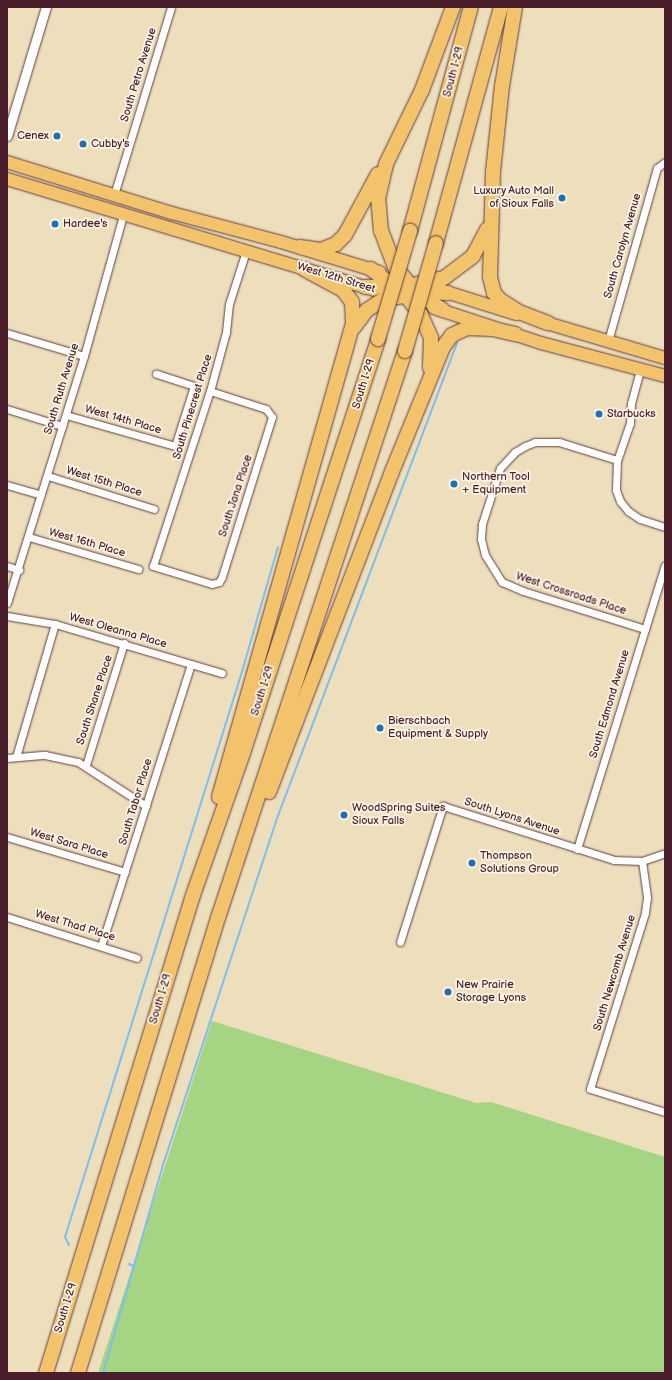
<!DOCTYPE html>
<html>
<head>
<meta charset="utf-8">
<style>
	body { margin:0 }
	#map { position:relative; width:672px; height:1380px; overflow:hidden; background:#eddfbc; font-family:"Balsamiq Sans",sans-serif }
	div>[style] { position:absolute }
	.green>* { inset:0; background:#a5d482 }
	.stream>* { height:2px; margin:-1px; padding:0 1px; transform-origin:1px; border-radius:1px; background:#7dbef2 }
	.roads { filter:drop-shadow(0 0 1px #623c41) drop-shadow(0 0 1px #623c41) }
	.minor>* { height:7px; margin:-3.5px; padding:0 3.5px; transform-origin:3.5px; border-radius:3.5px; background:#fff }
	.tertiary>* { height:9px; margin:-4.5px; padding:0 4.5px; transform-origin:4.5px; border-radius:4.5px; background:#fff }
	.primary>* { height:12px; margin:-6px; padding:0 6px; transform-origin:6px; border-radius:6px; background:#f2c36a }
	.motorway>* { height:14px; margin:-7px; padding:0 7px; transform-origin:7px; border-radius:7px; background:#f2c36a }
	.bridges { filter:drop-shadow(0 0 1px #623c41) drop-shadow(0 0 1px #623c41) }
	.motorway-bridge>* { height:14px; margin:-7px; padding:0 7px; transform-origin:7px; border-radius:7px; background:#f2c36a }
	.dots>* { width:11px; height:11px; translate:-50% -50%; box-sizing:border-box; border:2px solid #fcf5e5; border-radius:50% }
	span { translate:-50% -50%; white-space:nowrap; text-align:center; line-height:1.15; -webkit-text-stroke:3.5px #fcf5e5; paint-order:stroke }
	.street-label { font-size:11px; color:#4a1f2b }
	.poi-label { font-size:11px; color:#4a1f2b }
	.right { translate:-100% -50%; text-align:right }
	.left { translate:0 -50%; text-align:left }
	.frame { position:absolute; inset:0; border:8px solid #4a1f2b; pointer-events:none }
</style>
</head>
<body>
<div id="map">
	<div class="green">
		<div style="clip-path:polygon(212px 1021px,476px 1103px,491px 1102px,665px 1157px,665px 1373px,98px 1373px)"></div>
	</div>
	<div class="stream">
		<div style="left:69px;top:1245px;width:9px;rotate:-117deg"></div>
		<div style="left:65px;top:1237px;width:589px;rotate:-72.61deg"></div>
		<div style="left:241px;top:675px;width:133px;rotate:-73.9deg"></div>
		<div style="left:129px;top:1264px;width:4px;rotate:27deg"></div>
		<div style="left:103px;top:1373px;width:213px;rotate:-73.9deg"></div>
		<div style="left:162px;top:1168px;width:365px;rotate:-71.8deg"></div>
		<div style="left:276px;top:821px;width:511px;rotate:-69.26deg"></div>
	</div>
	<div class="roads">
		<div class="minor">
			<div style="left:114px;top:195px;width:196px;rotate:-73.1deg"></div>
			<div style="left:7px;top:333px;width:80px;rotate:16.6deg"></div>
			<div style="left:608px;top:341px;width:180px;rotate:-74.2deg"></div>
			<div style="left:657px;top:168px;width:10px;rotate:-37deg"></div>
			<div style="left:640px;top:370px;width:34px;rotate:105deg"></div>
			<div style="left:631px;top:403px;width:20px;rotate:93deg"></div>
			<div style="left:630px;top:423px;width:39px;rotate:109deg"></div>
			<div style="left:617px;top:460px;width:30px;rotate:92deg"></div>
			<div style="left:616px;top:490px;width:12px;rotate:70deg"></div>
			<div style="left:620px;top:501px;width:13px;rotate:51deg"></div>
			<div style="left:628px;top:511px;width:14px;rotate:34deg"></div>
			<div style="left:640px;top:519px;width:26px;rotate:18deg"></div>
			<div style="left:210px;top:391px;width:59px;rotate:17.8deg"></div>
			<div style="left:266px;top:409px;width:10px;rotate:53deg"></div>
			<div style="left:272px;top:417px;width:168px;rotate:107.4deg"></div>
			<div style="left:222px;top:577px;width:6px;rotate:121deg"></div>
			<div style="left:219px;top:582px;width:7px;rotate:164deg"></div>
			<div style="left:212px;top:584px;width:62px;rotate:-163deg"></div>
			<div style="left:153px;top:566px;width:184px;rotate:-72deg"></div>
			<div style="left:210px;top:391px;width:61px;rotate:-74.8deg"></div>
			<div style="left:226px;top:332px;width:28px;rotate:-84deg"></div>
			<div style="left:229px;top:304px;width:56px;rotate:-72.2deg"></div>
			<div style="left:7px;top:409px;width:58px;rotate:17.2deg"></div>
			<div style="left:66px;top:415px;width:113px;rotate:15.9deg"></div>
			<div style="left:175px;top:446px;width:63px;rotate:-72.4deg"></div>
			<div style="left:194px;top:386px;width:40px;rotate:-162deg"></div>
			<div style="left:617px;top:460px;width:61px;rotate:-162.8deg"></div>
			<div style="left:559px;top:442px;width:24px;rotate:180deg"></div>
			<div style="left:535px;top:442px;width:11px;rotate:158deg"></div>
			<div style="left:525px;top:446px;width:12px;rotate:149deg"></div>
			<div style="left:515px;top:452px;width:22px;rotate:133deg"></div>
			<div style="left:500px;top:468px;width:59px;rotate:107.8deg"></div>
			<div style="left:482px;top:524px;width:15px;rotate:94deg"></div>
			<div style="left:481px;top:539px;width:16px;rotate:76deg"></div>
			<div style="left:485px;top:555px;width:32px;rotate:58deg"></div>
			<div style="left:502px;top:582px;width:23px;rotate:23deg"></div>
			<div style="left:523px;top:591px;width:128px;rotate:17.3deg"></div>
			<div style="left:48px;top:476px;width:111px;rotate:17.3deg"></div>
			<div style="left:7px;top:485px;width:35px;rotate:16deg"></div>
			<div style="left:29px;top:537px;width:114px;rotate:16.4deg"></div>
			<div style="left:7px;top:566px;width:13px;rotate:18deg"></div>
			<div style="left:7px;top:603px;width:259px;rotate:-72.7deg"></div>
			<div style="left:84px;top:356px;width:146px;rotate:-74.5deg"></div>
			<div style="left:7px;top:616px;width:49px;rotate:9.5deg"></div>
			<div style="left:55px;top:624px;width:174px;rotate:16.4deg"></div>
			<div style="left:16px;top:757px;width:139px;rotate:-73.7deg"></div>
			<div style="left:7px;top:758px;width:38px;rotate:-5deg"></div>
			<div style="left:45px;top:755px;width:34px;rotate:12deg"></div>
			<div style="left:78px;top:762px;width:81px;rotate:32.9deg"></div>
			<div style="left:86px;top:765px;width:128px;rotate:-72.7deg"></div>
			<div style="left:7px;top:837px;width:123px;rotate:16.5deg"></div>
			<div style="left:577px;top:849px;width:297px;rotate:-72.8deg"></div>
			<div style="left:642px;top:861px;width:37px;rotate:82deg"></div>
			<div style="left:647px;top:898px;width:15px;rotate:98deg"></div>
			<div style="left:645px;top:913px;width:184px;rotate:107.4deg"></div>
			<div style="left:590px;top:1089px;width:78px;rotate:17deg"></div>
			<div style="left:7px;top:917px;width:136px;rotate:17.5deg"></div>
			<div style="left:400px;top:942px;width:143px;rotate:-72.5deg"></div>
			<div style="left:443px;top:806px;width:179px;rotate:17.5deg"></div>
			<div style="left:614px;top:860px;width:28px;rotate:2deg"></div>
			<div style="left:642px;top:861px;width:24px;rotate:-19deg"></div>
			<div style="left:101px;top:946px;width:296px;rotate:-72.3deg"></div>
		</div>
		<div class="tertiary">
			<div style="left:7px;top:136px;width:135px;rotate:-73.2deg"></div>
		</div>
		<div class="primary">
			<div style="left:7px;top:162px;width:173px;rotate:17.2deg"></div>
			<div style="left:172px;top:213px;width:113px;rotate:14.9deg"></div>
			<div style="left:281px;top:242px;width:103px;rotate:16.9deg"></div>
			<div style="left:7px;top:179px;width:383px;rotate:16.8deg"></div>
			<div style="left:440px;top:290px;width:80px;rotate:17.5deg"></div>
			<div style="left:434px;top:308px;width:113px;rotate:18.1deg"></div>
			<div style="left:541px;top:343px;width:128px;rotate:14.9deg"></div>
			<div style="left:540px;top:321px;width:130px;rotate:16.5deg"></div>
		</div>
		<div class="motorway">
			<div style="left:515px;top:7px;width:80px;rotate:99.3deg"></div>
			<div style="left:502px;top:86px;width:85px;rotate:96deg"></div>
			<div style="left:493px;top:171px;width:106px;rotate:91.6deg"></div>
			<div style="left:490px;top:277px;width:16px;rotate:76deg"></div>
			<div style="left:494px;top:293px;width:9px;rotate:49deg"></div>
			<div style="left:500px;top:300px;width:22px;rotate:32deg"></div>
			<div style="left:519px;top:312px;width:31px;rotate:21deg"></div>
			<div style="left:410px;top:231px;width:232px;rotate:-74.8deg"></div>
			<div style="left:436px;top:243px;width:245px;rotate:-74.6deg"></div>
			<div style="left:300px;top:247px;width:21px;rotate:8deg"></div>
			<div style="left:321px;top:250px;width:16px;rotate:-22deg"></div>
			<div style="left:336px;top:244px;width:13px;rotate:-45deg"></div>
			<div style="left:345px;top:235px;width:69px;rotate:-61.6deg"></div>
			<div style="left:371px;top:269px;width:44px;rotate:37.6deg"></div>
			<div style="left:406px;top:296px;width:22px;rotate:51deg"></div>
			<div style="left:420px;top:313px;width:27px;rotate:66deg"></div>
			<div style="left:431px;top:338px;width:30px;rotate:92deg"></div>
			<div style="left:365px;top:287px;width:44px;rotate:-1.3deg"></div>
			<div style="left:409px;top:286px;width:36px;rotate:-13deg"></div>
			<div style="left:444px;top:278px;width:36px;rotate:-37deg"></div>
			<div style="left:473px;top:256px;width:30px;rotate:-62deg"></div>
			<div style="left:443px;top:310px;width:31px;rotate:-147deg"></div>
			<div style="left:417px;top:293px;width:34px;rotate:-130deg"></div>
			<div style="left:395px;top:267px;width:39px;rotate:-111deg"></div>
			<div style="left:381px;top:231px;width:32px;rotate:-95deg"></div>
			<div style="left:378px;top:199px;width:36px;rotate:-77deg"></div>
			<div style="left:386px;top:164px;width:82px;rotate:-64.1deg"></div>
			<div style="left:422px;top:90px;width:89px;rotate:-69.5deg"></div>
			<div style="left:354px;top:327px;width:21px;rotate:-53deg"></div>
			<div style="left:367px;top:310px;width:20px;rotate:-33deg"></div>
			<div style="left:384px;top:299px;width:47px;rotate:-8.7deg"></div>
			<div style="left:430px;top:292px;width:18px;rotate:3deg"></div>
			<div style="left:269px;top:792px;width:341px;rotate:-69deg"></div>
			<div style="left:391px;top:474px;width:137px;rotate:-67.7deg"></div>
			<div style="left:443px;top:347px;width:15px;rotate:-53deg"></div>
			<div style="left:452px;top:335px;width:17px;rotate:-25deg"></div>
			<div style="left:467px;top:328px;width:26px;rotate:2deg"></div>
			<div style="left:493px;top:329px;width:23px;rotate:13deg"></div>
			<div style="left:219px;top:797px;width:494px;rotate:-74.2deg"></div>
			<div style="left:353px;top:322px;width:20px;rotate:-93deg"></div>
			<div style="left:352px;top:302px;width:15px;rotate:-127deg"></div>
			<div style="left:343px;top:290px;width:44px;rotate:-151.7deg"></div>
			<div style="left:46px;top:1373px;width:497px;rotate:-72.9deg"></div>
			<div style="left:192px;top:898px;width:154px;rotate:-70.6deg"></div>
			<div style="left:243px;top:753px;width:435px;rotate:-71.9deg"></div>
			<div style="left:78px;top:1373px;width:476px;rotate:-72.9deg"></div>
			<div style="left:218px;top:918px;width:597px;rotate:-71.75deg"></div>
		</div>
	</div>
	<div class="bridges">
		<div class="motorway-bridge">
			<div style="left:378px;top:339px;width:113px;rotate:-73.5deg"></div>
			<div style="left:405px;top:351px;width:112px;rotate:-74deg"></div>
		</div>
	</div>
	<div class="dots">
		<div style="left:57px;top:136px;background:#1f6fb2"></div>
		<div style="left:83px;top:144px;background:#1f6fb2"></div>
		<div style="left:562px;top:198px;background:#1f6fb2"></div>
		<div style="left:55px;top:224px;background:#1f6fb2"></div>
		<div style="left:599px;top:414px;background:#1f6fb2"></div>
		<div style="left:454px;top:484px;background:#1f6fb2"></div>
		<div style="left:380px;top:728px;background:#1f6fb2"></div>
		<div style="left:344px;top:815px;background:#1f6fb2"></div>
		<div style="left:472px;top:863px;background:#1f6fb2"></div>
		<div style="left:448px;top:992px;background:#1f6fb2"></div>
	</div>
	<div class="street-label">
		<span style="left:454px;top:72px;rotate:-75deg">South I-29</span>
		<span style="left:139px;top:75px;rotate:-73deg">South Petro Avenue</span>
		<span style="left:623px;top:246px;rotate:-74deg">South Carolyn Avenue</span>
		<span style="left:336px;top:278px;rotate:17deg">West 12th Street</span>
		<span style="left:364px;top:384px;rotate:-73deg">South I-29</span>
		<span style="left:62px;top:389px;rotate:-73deg">South Ruth Avenue</span>
		<span style="left:193px;top:407px;rotate:-73deg">South Pinecrest Place</span>
		<span style="left:123px;top:420px;rotate:16deg">West 14th Place</span>
		<span style="left:104px;top:482px;rotate:17deg">West 15th Place</span>
		<span style="left:236px;top:496px;rotate:-72deg">South Jana Place</span>
		<span style="left:87px;top:543px;rotate:16deg">West 16th Place</span>
		<span style="left:571px;top:594px;rotate:18deg">West Crossroads Place</span>
		<span style="left:118px;top:631px;rotate:16deg">West Oleanna Place</span>
		<span style="left:263px;top:691px;rotate:-72deg">South I-29</span>
		<span style="left:95px;top:700px;rotate:-72deg">South Shane Place</span>
		<span style="left:610px;top:704px;rotate:-73deg">South Edmond Avenue</span>
		<span style="left:136px;top:802px;rotate:-73deg">South Tabor Place</span>
		<span style="left:512px;top:817px;rotate:18deg">South Lyons Avenue</span>
		<span style="left:69px;top:844px;rotate:17deg">West Sara Place</span>
		<span style="left:75px;top:926px;rotate:17deg">West Thad Place</span>
		<span style="left:615px;top:973px;rotate:-73deg">South Newcomb Avenue</span>
		<span style="left:161px;top:999px;rotate:-73deg">South I-29</span>
		<span style="left:66px;top:1308px;rotate:-73deg">South I-29</span>
	</div>
	<div class="poi-label">
		<span class="right" style="left:49px;top:136px">Cenex</span>
		<span class="left" style="left:91px;top:144px">Cubby's</span>
		<span class="right" style="left:554px;top:198px">Luxury Auto Mall<br>of Sioux Falls</span>
		<span class="left" style="left:63px;top:224px">Hardee's</span>
		<span class="left" style="left:607px;top:414px">Starbucks</span>
		<span class="left" style="left:462px;top:484px">Northern Tool<br>+ Equipment</span>
		<span class="left" style="left:388px;top:728px">Bierschbach<br>Equipment &amp; Supply</span>
		<span class="left" style="left:352px;top:815px">WoodSpring Suites<br>Sioux Falls</span>
		<span class="left" style="left:480px;top:863px">Thompson<br>Solutions Group</span>
		<span class="left" style="left:456px;top:992px">New Prairie<br>Storage Lyons</span>
	</div>
	<div class="frame"></div>
</div>
</body>
</html>
